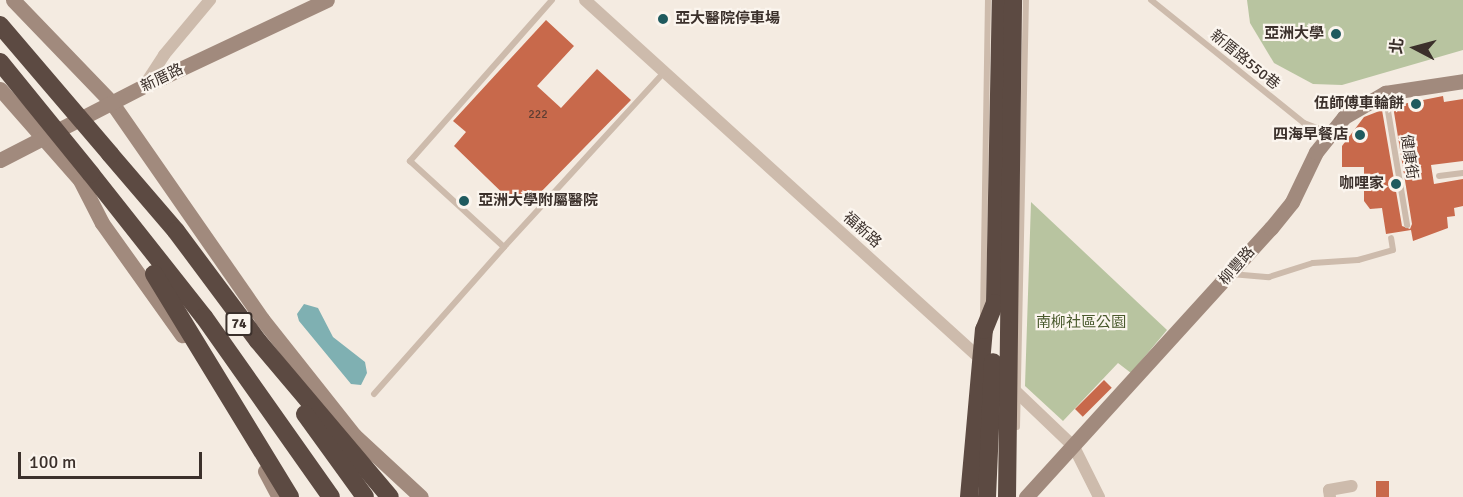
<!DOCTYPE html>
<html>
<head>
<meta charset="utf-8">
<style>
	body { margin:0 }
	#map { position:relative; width:1463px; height:497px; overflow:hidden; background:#f4ebe1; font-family:Signika,"Noto Sans TC",sans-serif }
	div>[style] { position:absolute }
	.green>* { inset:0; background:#b8c4a0 }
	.water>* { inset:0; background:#7fb0b2 }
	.building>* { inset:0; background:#c8694b; transform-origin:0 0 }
	.lane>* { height:6px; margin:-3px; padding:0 3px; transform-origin:3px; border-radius:3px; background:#cdbbac }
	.street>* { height:12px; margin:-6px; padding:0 6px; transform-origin:6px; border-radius:6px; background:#cdbbac }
	.secondary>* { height:15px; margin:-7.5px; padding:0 7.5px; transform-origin:7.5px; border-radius:7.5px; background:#a18a7d }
	.highway>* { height:18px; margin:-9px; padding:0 9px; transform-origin:9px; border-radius:9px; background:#5c4a42 }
	.highway-bridge>* { height:18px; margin:-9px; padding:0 9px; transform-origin:9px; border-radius:9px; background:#5c4a42 }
	.dots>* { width:16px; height:16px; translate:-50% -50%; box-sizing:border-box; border:3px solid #fbf5ee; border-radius:50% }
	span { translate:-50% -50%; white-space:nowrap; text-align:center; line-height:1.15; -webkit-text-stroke:4.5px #fbf5ee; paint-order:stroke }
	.number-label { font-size:12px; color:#5e3e33 }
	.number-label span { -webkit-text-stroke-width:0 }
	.shield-label span { padding:2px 4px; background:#fbf5ee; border:2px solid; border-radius:4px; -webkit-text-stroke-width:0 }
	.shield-label { font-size:14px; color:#3b302b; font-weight:700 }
	.poi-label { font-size:15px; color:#3b302b; font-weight:700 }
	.left { translate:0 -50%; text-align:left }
	.right { translate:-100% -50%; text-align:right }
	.street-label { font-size:15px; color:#3b302b }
	.park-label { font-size:15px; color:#4a5a2e }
	.north { position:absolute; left:1385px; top:18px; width:60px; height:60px; -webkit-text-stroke:4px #fbf5ee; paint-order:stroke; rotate:276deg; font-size:16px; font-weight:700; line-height:24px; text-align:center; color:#3b302b }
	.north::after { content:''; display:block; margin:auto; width:21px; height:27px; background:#3b302b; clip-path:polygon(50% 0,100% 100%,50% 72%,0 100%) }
	.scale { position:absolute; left:18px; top:452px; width:184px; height:27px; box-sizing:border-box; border:3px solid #3b302b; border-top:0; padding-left:8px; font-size:18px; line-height:21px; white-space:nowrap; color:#3b302b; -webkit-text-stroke:4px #fbf5ee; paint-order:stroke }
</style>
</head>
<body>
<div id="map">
	<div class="green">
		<div style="clip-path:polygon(1247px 0,1463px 0,1463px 50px,1342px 85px,1313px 84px,1274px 63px,1250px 23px)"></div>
		<div style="clip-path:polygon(1031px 202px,1167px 330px,1131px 373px,1118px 363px,1063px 421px,1025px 386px)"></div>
	</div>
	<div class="water">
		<div style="clip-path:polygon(304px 304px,318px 308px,333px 337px,365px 362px,367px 373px,361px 385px,351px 384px,299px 321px,297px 314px)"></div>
	</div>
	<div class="building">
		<div style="clip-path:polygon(546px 20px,574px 46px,537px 86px,561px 108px,597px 69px,631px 100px,536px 197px,528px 190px,514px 204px,454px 146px,466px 132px,453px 121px)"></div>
		<div style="clip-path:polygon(1443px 96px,1444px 102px,1463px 99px,1463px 161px,1431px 165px,1434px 184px,1463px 179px,1463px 206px,1454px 208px,1455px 216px,1447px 217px,1448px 228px,1413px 241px,1411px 230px,1386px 234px,1382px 208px,1370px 209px,1364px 201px,1364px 167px,1342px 167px,1342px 146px,1364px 117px,1382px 110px,1402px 226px,1410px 229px,1412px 224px,1393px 106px)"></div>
		<div style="left:1104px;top:380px;width:11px;height:41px;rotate:45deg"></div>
		<div style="left:1389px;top:481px;width:16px;height:13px;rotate:90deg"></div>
	</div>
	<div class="lane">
		<div style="left:552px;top:0;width:215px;rotate:131.4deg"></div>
		<div style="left:410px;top:161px;width:127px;rotate:42.5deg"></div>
		<div style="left:504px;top:247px;width:239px;rotate:-47.5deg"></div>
		<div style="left:1151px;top:0;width:196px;rotate:38.8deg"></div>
		<div style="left:1304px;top:123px;width:26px;rotate:21deg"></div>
		<div style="left:1385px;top:93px;width:134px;rotate:80.5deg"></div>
		<div style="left:1439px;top:176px;width:24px;rotate:-7deg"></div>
		<div style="left:1231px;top:274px;width:38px;rotate:5deg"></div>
		<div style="left:1269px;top:277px;width:46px;rotate:-17.7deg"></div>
		<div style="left:1313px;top:263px;width:45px;rotate:-3.8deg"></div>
		<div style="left:1358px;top:260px;width:36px;rotate:-16deg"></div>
		<div style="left:1393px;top:250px;width:12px;rotate:-99deg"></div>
		<div style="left:983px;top:317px;width:317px;rotate:-89.1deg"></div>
		<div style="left:374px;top:394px;width:196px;rotate:-48.5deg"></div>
		<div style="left:1017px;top:427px;width:427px;rotate:-88.8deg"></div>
	</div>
	<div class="street">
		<div style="left:585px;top:0;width:539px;rotate:42.22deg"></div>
		<div style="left:144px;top:86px;width:37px;rotate:-57deg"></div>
		<div style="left:164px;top:55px;width:72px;rotate:-50.1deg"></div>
		<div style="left:1006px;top:382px;width:94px;rotate:43.7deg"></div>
		<div style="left:1074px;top:447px;width:56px;rotate:63.4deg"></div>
		<div style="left:1330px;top:497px;width:7px;rotate:-98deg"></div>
		<div style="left:1329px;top:490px;width:23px;rotate:-10deg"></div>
	</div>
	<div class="secondary">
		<div style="left:13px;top:0;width:143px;rotate:46.1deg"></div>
		<div style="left:112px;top:103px;width:263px;rotate:55.2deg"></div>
		<div style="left:262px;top:319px;width:148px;rotate:51.6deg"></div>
		<div style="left:354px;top:435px;width:91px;rotate:42.8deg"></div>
		<div style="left:0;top:89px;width:121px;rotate:48.7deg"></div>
		<div style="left:80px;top:180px;width:48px;rotate:62.9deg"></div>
		<div style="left:102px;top:223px;width:138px;rotate:54.5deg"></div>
		<div style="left:0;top:160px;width:162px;rotate:-27.2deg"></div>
		<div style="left:144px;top:86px;width:202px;rotate:-25.2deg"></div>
		<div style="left:265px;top:471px;width:30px;rotate:62deg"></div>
		<div style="left:1026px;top:497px;width:364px;rotate:-47.7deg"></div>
		<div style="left:1271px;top:228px;width:33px;rotate:-51deg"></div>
		<div style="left:1292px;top:202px;width:55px;rotate:-64.4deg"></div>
		<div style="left:1316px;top:152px;width:45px;rotate:-51.3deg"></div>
		<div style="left:1344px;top:117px;width:48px;rotate:-30.3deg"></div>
		<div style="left:1385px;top:93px;width:79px;rotate:-8.7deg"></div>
	</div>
	<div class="highway">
		<div style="left:110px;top:154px;width:101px;rotate:49.4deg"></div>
		<div style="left:176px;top:231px;width:137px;rotate:53.3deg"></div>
		<div style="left:258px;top:341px;width:204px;rotate:49.8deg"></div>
		<div style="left:91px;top:174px;width:182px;rotate:51.7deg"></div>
		<div style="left:204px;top:317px;width:220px;rotate:54.8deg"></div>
		<div style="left:154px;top:274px;width:261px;rotate:58.6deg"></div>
		<div style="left:995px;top:303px;width:303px;rotate:-88.9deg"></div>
		<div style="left:305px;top:414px;width:102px;rotate:54.1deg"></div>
	</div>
	<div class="highway-bridge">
		<div style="left:0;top:25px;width:170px;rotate:49.5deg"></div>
		<div style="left:0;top:62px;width:144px;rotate:50.9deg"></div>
		<div style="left:969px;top:497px;width:168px;rotate:-84.9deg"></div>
		<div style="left:984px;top:330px;width:29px;rotate:-68deg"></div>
		<div style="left:987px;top:497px;width:135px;rotate:-87.5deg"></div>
		<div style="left:1007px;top:497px;width:497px;rotate:-89.3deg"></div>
	</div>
	<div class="dots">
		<div style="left:663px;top:19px;background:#1f5a5e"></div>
		<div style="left:1336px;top:34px;background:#1f5a5e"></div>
		<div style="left:1416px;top:104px;background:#1f5a5e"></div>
		<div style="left:1360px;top:135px;background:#1f5a5e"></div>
		<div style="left:1396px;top:184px;background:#1f5a5e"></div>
		<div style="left:464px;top:201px;background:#1f5a5e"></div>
	</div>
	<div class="number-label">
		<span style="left:538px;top:115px">222</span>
	</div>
	<div class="shield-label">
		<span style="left:239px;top:324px">74</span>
	</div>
	<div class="poi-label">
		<span class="left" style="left:675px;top:19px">亞大醫院停車場</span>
		<span class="right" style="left:1324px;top:34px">亞洲大學</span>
		<span class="right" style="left:1404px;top:104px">伍師傅車輪餅</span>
		<span class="right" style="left:1348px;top:135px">四海早餐店</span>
		<span class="right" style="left:1384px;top:184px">咖哩家</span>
		<span class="left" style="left:478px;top:201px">亞洲大學附屬醫院</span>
	</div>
	<div class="street-label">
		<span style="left:1245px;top:60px;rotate:39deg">新厝路550巷</span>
		<span style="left:162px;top:78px;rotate:-26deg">新厝路</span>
		<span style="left:1409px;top:157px;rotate:82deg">健康街</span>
		<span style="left:862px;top:230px;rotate:42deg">福新路</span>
		<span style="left:1237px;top:266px;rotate:-49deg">柳豐路</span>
	</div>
	<div class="park-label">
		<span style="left:1081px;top:323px">南柳社區公園</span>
	</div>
	<div class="north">北</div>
	<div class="scale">100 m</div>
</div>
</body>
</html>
